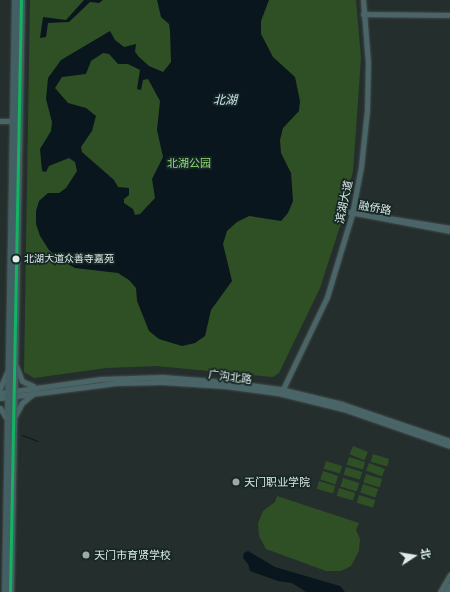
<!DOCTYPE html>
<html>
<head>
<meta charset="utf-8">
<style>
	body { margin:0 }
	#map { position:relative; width:450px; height:592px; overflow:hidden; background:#242e2c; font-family:"PT Sans","Noto Sans SC",sans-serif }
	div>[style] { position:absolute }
	.green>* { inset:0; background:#2f5025; transform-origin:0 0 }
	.water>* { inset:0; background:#09161d }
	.stream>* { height:1px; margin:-0.5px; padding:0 0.5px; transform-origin:0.5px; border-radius:0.5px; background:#09161d }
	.roads { filter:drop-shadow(0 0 1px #434b49) drop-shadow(0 0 1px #434b49) }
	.minor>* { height:5px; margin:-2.5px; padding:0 2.5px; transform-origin:2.5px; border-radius:2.5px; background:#4a6568 }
	.major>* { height:7px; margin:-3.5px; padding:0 3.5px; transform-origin:3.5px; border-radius:3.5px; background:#426063 }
	.bus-1>* { height:3px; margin:-1.5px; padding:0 1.5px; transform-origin:1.5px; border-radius:1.5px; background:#13b361 }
	.dots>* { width:11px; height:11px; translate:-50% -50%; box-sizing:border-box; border:2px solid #162825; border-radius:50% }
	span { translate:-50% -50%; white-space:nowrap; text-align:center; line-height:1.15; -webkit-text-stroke:3.5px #162825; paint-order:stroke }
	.bus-label { font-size:10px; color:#dfebe9 }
	.left { translate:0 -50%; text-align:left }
	.park-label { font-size:11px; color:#90d977 }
	.street-label { font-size:11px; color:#dfebe9 }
	.poi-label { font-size:11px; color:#dfebe9 }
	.water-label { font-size:12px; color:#cee6f1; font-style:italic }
	.north { position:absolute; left:394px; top:536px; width:40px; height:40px; -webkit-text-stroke:3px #162825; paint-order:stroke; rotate:78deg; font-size:11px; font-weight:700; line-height:16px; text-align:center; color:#dfebe9 }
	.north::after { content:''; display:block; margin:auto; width:14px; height:18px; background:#dfebe9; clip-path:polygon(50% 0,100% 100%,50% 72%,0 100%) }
</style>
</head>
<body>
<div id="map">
	<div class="green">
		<div style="clip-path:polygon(30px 0,356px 0,361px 58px,353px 171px,342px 220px,320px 288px,279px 373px,273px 377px,156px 366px,106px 368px,34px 378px,24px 372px)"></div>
		<div style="left:353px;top:446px;width:16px;height:9px;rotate:22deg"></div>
		<div style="left:373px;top:454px;width:17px;height:8px;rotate:17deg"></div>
		<div style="left:349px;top:457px;width:17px;height:8px;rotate:17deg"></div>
		<div style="left:326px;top:461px;width:17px;height:8px;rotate:17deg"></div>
		<div style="left:369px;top:463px;width:17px;height:8px;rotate:21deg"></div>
		<div style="left:346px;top:467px;width:17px;height:8px;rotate:17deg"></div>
		<div style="left:323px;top:471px;width:16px;height:9px;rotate:18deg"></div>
		<div style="left:366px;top:474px;width:17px;height:9px;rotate:17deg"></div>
		<div style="left:343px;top:478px;width:17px;height:9px;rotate:17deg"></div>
		<div style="left:319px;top:481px;width:17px;height:8px;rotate:17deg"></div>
		<div style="left:363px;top:484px;width:16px;height:9px;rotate:18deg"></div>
		<div style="left:339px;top:488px;width:17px;height:8px;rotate:17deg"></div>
		<div style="left:359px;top:495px;width:17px;height:8px;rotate:17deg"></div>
		<div style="clip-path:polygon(277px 496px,359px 523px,356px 530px,360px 539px,359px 551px,351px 566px,341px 571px,326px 571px,266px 549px,259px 536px,258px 523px,263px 511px,275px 502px)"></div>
	</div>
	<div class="water">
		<div style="clip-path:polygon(84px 0,103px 0,99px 3px,90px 2px,69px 22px,48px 23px,46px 37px,40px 38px,43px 17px,66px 20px)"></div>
		<div style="clip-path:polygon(evenodd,157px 0,269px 0,261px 21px,261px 34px,273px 57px,295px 77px,300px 101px,299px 111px,283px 128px,280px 140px,281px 153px,291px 173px,292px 186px,293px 201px,288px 213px,281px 221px,249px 216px,237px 222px,227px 231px,223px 244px,232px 281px,211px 310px,205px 336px,195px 343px,182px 346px,159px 339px,149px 331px,137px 301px,136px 288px,129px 280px,118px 273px,75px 268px,61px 260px,49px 250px,40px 236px,36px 224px,36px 211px,39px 201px,48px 193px,59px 193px,66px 188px,77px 171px,75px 162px,69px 158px,49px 166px,46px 172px,42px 171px,40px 149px,51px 131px,52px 122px,46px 99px,48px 78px,61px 60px,110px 31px,115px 40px,124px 47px,136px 44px,135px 52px,139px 57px,149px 66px,163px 72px,171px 62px,170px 31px,169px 24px,161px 17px,157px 0,103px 53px,109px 54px,118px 64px,128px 64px,140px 70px,137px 89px,141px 90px,143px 80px,148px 79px,160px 101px,157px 130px,163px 157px,152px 179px,155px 198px,140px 214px,135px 215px,133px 209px,124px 203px,124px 199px,129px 195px,129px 188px,118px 187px,114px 180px,82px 152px,81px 147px,92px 131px,96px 116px,86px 108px,68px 103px,55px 88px,62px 77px,86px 74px,91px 61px,103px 53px)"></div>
		<div style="clip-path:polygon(248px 551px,275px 567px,340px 586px,345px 592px,306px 592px,292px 583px,278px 581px,250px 571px,248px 564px,243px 558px,244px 553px)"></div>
	</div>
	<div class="stream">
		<div style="left:22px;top:435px;width:17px;rotate:21deg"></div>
	</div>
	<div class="roads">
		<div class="minor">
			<div style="left:363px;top:14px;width:87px;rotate:0.7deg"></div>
			<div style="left:0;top:121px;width:16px"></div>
			<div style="left:450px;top:228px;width:101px;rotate:-170.9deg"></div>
			<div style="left:350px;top:212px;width:102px;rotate:10.8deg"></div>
			<div style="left:16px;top:366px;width:16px;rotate:68deg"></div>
			<div style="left:22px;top:381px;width:12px;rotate:24deg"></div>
			<div style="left:0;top:388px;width:17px;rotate:-66deg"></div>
			<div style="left:282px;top:391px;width:104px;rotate:-64.4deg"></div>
			<div style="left:327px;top:297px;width:87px;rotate:-73.2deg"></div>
			<div style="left:352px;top:214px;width:48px;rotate:-79.2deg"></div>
			<div style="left:361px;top:167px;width:57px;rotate:-84deg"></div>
			<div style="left:367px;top:110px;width:47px;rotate:-88.8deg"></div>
			<div style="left:368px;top:63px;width:63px;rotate:-94.5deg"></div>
			<div style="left:0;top:393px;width:102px;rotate:-7.9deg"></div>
			<div style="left:101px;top:379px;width:61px;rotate:-1.9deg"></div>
			<div style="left:162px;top:377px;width:65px;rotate:4.4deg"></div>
			<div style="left:227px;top:382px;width:53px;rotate:7.5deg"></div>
			<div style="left:280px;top:389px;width:64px;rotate:13.6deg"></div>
			<div style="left:342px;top:404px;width:114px;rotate:18.9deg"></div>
			<div style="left:0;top:398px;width:117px;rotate:-7.4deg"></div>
			<div style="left:116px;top:383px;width:46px;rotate:-1.2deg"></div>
			<div style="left:162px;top:382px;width:63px;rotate:3.6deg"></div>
			<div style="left:225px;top:386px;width:53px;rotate:7.5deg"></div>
			<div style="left:278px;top:393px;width:67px;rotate:13.8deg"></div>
			<div style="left:343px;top:409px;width:113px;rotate:19.1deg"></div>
			<div style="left:0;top:408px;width:13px;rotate:58deg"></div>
			<div style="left:15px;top:416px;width:15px;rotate:-62deg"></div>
			<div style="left:22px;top:403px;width:16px;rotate:-40deg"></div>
			<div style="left:440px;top:592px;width:20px;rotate:-60deg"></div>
			<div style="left:446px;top:592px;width:8px;rotate:-60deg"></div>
		</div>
		<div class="major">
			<div style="left:5px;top:592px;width:592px;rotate:-89.03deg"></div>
			<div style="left:10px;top:592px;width:592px;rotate:-88.94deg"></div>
		</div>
	</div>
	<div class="bus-1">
		<div style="left:10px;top:592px;width:592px;rotate:-88.94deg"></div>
	</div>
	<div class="dots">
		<div style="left:16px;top:259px;background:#dfebe9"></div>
		<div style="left:236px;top:482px;background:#9ea9a7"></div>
		<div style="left:86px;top:555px;background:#9ea9a7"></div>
	</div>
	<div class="bus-label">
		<span class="left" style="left:24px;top:259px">北湖大道众善寺嘉苑</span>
	</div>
	<div class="park-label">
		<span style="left:189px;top:163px">北湖公园</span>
	</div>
	<div class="street-label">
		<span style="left:344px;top:202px;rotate:-78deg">滨湖大道</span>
		<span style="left:375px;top:208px;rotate:10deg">融侨路</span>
		<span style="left:230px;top:377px;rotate:7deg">广沟北路</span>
	</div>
	<div class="poi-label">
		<span class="left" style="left:244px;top:482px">天门职业学院</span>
		<span class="left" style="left:94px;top:555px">天门市育贤学校</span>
	</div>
	<div class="water-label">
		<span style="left:225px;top:100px">北湖</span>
	</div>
	<div class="north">北</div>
</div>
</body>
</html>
